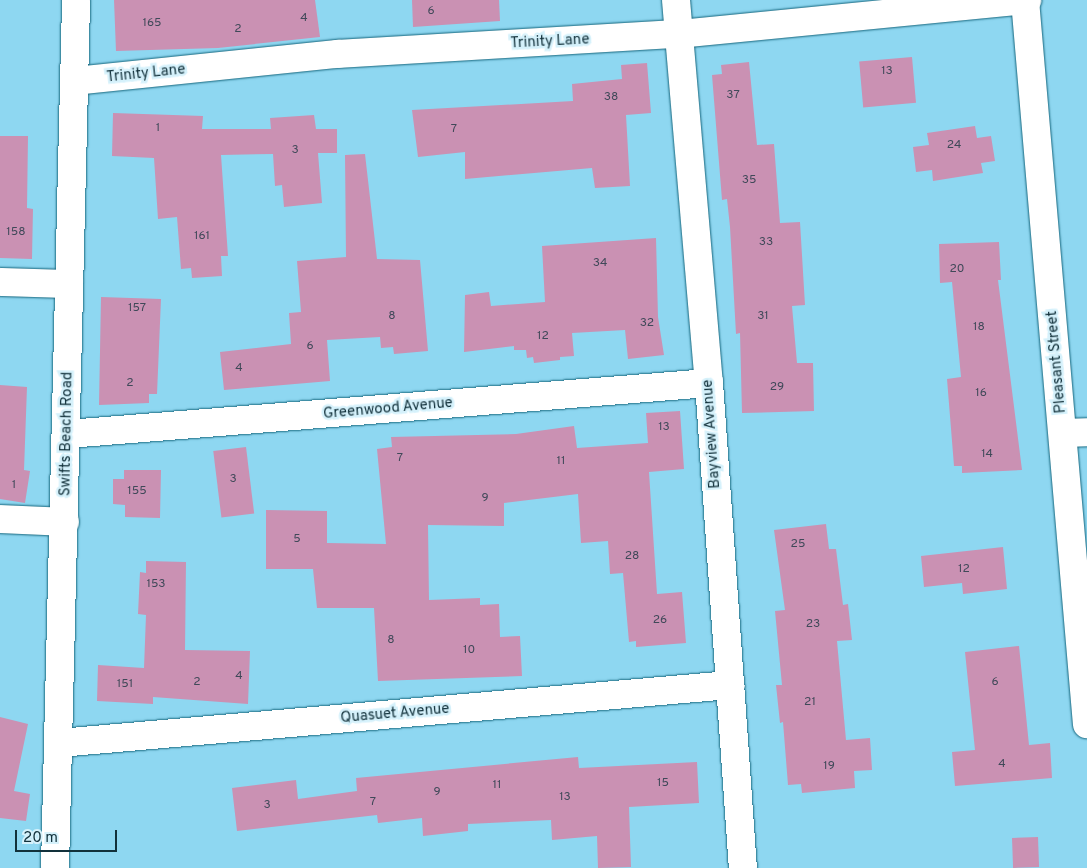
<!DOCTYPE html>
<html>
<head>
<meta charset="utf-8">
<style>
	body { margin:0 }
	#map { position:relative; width:1087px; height:868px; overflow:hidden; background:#8ed7f1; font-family:Overpass,sans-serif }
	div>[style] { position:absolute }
	.building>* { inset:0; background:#ca91b3; transform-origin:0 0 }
	.roads { filter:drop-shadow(0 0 1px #16667d) drop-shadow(0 0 1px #16667d) }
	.minor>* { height:28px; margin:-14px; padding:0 14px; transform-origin:14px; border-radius:14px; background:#fff }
	.tertiary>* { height:28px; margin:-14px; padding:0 14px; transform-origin:14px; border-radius:14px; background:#fff }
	span { translate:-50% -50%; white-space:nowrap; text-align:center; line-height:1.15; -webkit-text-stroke:5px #d5f1fb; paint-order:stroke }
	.number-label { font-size:12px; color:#404959 }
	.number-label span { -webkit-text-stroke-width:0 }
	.street-label { font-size:15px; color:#12313b }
	.scale { position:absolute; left:15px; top:830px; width:102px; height:22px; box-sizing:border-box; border:2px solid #12313b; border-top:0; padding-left:6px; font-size:15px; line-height:18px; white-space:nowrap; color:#12313b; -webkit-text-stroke:4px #d5f1fb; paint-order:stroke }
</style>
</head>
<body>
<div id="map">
	<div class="building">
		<div style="clip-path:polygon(114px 0,315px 0,320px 37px,218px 48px,116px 51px)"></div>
		<div style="clip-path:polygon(412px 0,499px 0,500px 21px,413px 27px)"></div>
		<div style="left:912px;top:57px;width:46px;height:53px;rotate:85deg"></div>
		<div style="clip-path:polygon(749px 62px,757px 145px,774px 144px,780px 223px,800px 222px,805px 305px,792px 306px,797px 363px,813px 363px,814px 411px,742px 413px,740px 333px,736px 334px,730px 227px,727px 199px,722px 200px,712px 75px,722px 74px,721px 65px)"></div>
		<div style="clip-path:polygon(647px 63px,651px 113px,626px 115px,630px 186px,595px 188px,592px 168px,465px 179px,465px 152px,418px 157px,412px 110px,573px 101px,572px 84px,622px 79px,621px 65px)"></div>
		<div style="clip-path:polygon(113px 113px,203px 116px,202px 129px,271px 129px,270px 118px,314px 115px,316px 129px,337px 129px,337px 153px,318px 153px,322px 203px,284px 207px,282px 185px,275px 186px,273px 154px,221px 155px,228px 256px,221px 256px,222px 276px,192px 278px,191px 268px,181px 269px,177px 217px,158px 219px,154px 158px,112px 156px)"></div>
		<div style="clip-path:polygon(975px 126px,977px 138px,991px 136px,995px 161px,981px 163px,983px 173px,933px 181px,932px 170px,916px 172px,913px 147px,929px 145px,927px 133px)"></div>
		<div style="clip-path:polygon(0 136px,28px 136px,27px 208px,33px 209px,32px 259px,0 258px)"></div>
		<div style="clip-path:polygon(365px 154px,377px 259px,420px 260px,428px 351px,394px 354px,393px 347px,381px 348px,380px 337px,327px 340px,330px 381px,224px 390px,220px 352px,291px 344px,289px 313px,301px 312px,297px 261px,346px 257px,345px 155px)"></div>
		<div style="clip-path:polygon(656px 238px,658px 317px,664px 355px,628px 359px,625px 330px,572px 333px,574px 356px,560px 357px,560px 360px,534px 363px,533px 357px,527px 358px,526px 350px,514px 350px,514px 346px,464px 352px,465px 295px,489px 292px,491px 306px,545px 302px,542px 246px)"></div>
		<div style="clip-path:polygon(999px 242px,1001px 280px,998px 280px,1022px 470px,962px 473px,962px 466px,954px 466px,947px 379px,961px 377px,952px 282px,940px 283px,939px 244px)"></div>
		<div style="clip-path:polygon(101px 297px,161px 299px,157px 394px,149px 394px,149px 403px,99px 405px)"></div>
		<div style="clip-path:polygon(0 385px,27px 387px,24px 470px,30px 471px,25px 503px,0 499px)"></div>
		<div style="clip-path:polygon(680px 411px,684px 469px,649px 472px,657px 594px,682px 592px,686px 643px,636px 647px,636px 641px,629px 642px,623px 573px,610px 574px,608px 541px,581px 543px,578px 494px,504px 503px,504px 526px,428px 525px,429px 600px,480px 598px,480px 605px,499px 604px,500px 637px,520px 636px,522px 676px,378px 681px,374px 608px,317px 608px,313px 569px,266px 569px,266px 510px,327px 511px,327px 543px,386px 544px,377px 449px,392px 447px,391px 437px,516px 434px,574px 426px,577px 448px,648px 443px,646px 413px)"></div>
		<div style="left:246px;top:447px;width:67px;height:33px;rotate:83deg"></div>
		<div style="clip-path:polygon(124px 470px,161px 470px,160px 518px,125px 517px,125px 505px,113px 504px,113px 479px,124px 479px)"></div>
		<div style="clip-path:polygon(826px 524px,829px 549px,836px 549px,843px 605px,848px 604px,852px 640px,837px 641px,846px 740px,870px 738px,872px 770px,854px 771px,855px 788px,802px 793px,801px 784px,788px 785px,783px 722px,780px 723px,776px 685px,782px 685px,775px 611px,785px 610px,774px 530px)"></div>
		<div style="clip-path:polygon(1003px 547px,1007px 589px,963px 594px,962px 583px,924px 587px,921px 556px)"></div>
		<div style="clip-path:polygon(146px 561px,186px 562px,185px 650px,250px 651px,248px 704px,153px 697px,153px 704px,97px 701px,98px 665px,144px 668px,146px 615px,138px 614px,140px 572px,146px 573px)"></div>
		<div style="clip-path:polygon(1019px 646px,1029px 745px,1050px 743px,1052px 778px,955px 786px,952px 752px,975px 750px,965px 652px)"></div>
		<div style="clip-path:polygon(0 717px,28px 724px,14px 791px,30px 794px,26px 821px,0 818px)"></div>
		<div style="clip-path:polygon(578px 757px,579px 768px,697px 762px,699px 803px,629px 807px,631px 867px,598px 868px,597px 836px,552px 840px,551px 820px,468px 824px,468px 831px,423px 836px,422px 818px,378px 823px,377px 815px,237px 831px,232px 788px,296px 780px,298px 799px,357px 791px,356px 778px)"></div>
		<div style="left:1038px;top:837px;width:30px;height:26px;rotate:88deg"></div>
	</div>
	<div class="roads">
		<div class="minor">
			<div style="left:676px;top:0;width:384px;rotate:85.1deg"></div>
			<div style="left:709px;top:383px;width:486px;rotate:86deg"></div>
			<div style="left:1025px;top:0;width:727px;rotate:85.11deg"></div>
			<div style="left:75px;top:81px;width:264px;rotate:-5.9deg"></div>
			<div style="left:338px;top:54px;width:342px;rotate:-3.4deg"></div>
			<div style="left:679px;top:34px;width:350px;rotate:-5.6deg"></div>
			<div style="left:0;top:282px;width:69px;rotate:1.7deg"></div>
			<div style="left:1063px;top:433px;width:24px;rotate:-2deg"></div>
			<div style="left:68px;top:434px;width:643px;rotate:-4.55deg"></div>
			<div style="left:0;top:519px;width:65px;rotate:2.6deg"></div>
			<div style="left:59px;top:743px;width:674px;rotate:-4.94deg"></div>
		</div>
		<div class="tertiary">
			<div style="left:55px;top:868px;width:868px;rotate:-88.61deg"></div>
		</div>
	</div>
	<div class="number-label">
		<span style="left:431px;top:12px">6</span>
		<span style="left:304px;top:19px">4</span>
		<span style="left:152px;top:24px">165</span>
		<span style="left:238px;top:30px">2</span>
		<span style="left:887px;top:72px">13</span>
		<span style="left:733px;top:96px">37</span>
		<span style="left:611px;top:98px">38</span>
		<span style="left:158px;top:129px">1</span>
		<span style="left:454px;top:130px">7</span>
		<span style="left:954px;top:146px">24</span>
		<span style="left:295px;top:151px">3</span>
		<span style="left:749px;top:181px">35</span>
		<span style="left:16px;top:233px">158</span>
		<span style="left:202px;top:237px">161</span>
		<span style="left:766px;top:243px">33</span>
		<span style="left:600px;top:264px">34</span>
		<span style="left:957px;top:270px">20</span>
		<span style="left:137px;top:309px">157</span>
		<span style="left:392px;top:317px">8</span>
		<span style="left:763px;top:317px">31</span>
		<span style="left:647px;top:324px">32</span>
		<span style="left:979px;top:328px">18</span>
		<span style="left:543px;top:337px">12</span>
		<span style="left:310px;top:347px">6</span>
		<span style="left:239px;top:369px">4</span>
		<span style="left:130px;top:384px">2</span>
		<span style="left:777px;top:388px">29</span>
		<span style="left:981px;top:394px">16</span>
		<span style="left:664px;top:428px">13</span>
		<span style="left:987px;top:455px">14</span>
		<span style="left:400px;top:459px">7</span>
		<span style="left:561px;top:462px">11</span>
		<span style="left:233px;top:480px">3</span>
		<span style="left:14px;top:486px">1</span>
		<span style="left:137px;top:492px">155</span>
		<span style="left:485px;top:499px">9</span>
		<span style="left:297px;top:540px">5</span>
		<span style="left:798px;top:545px">25</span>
		<span style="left:632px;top:557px">28</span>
		<span style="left:964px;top:570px">12</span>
		<span style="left:156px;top:585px">153</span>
		<span style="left:660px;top:621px">26</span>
		<span style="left:813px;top:625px">23</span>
		<span style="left:391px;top:641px">8</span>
		<span style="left:469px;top:651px">10</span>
		<span style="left:239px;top:677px">4</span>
		<span style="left:197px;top:683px">2</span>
		<span style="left:995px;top:683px">6</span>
		<span style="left:125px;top:685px">151</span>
		<span style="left:810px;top:703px">21</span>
		<span style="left:1002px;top:765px">4</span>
		<span style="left:829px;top:767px">19</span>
		<span style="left:663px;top:784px">15</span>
		<span style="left:497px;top:786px">11</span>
		<span style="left:437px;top:793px">9</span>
		<span style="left:565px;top:798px">13</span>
		<span style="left:373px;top:803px">7</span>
		<span style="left:267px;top:806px">3</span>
	</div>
	<div class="street-label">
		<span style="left:550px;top:42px;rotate:-3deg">Trinity Lane</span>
		<span style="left:146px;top:74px;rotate:-6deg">Trinity Lane</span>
		<span style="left:1057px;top:362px;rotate:-95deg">Pleasant Street</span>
		<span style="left:388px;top:409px;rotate:-5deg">Greenwood Avenue</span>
		<span style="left:67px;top:434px;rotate:-89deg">Swifts Beach Road</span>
		<span style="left:712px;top:434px;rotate:-94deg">Bayview Avenue</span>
		<span style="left:395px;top:714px;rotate:-5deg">Quasuet Avenue</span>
	</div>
	<div class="scale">20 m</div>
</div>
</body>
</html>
